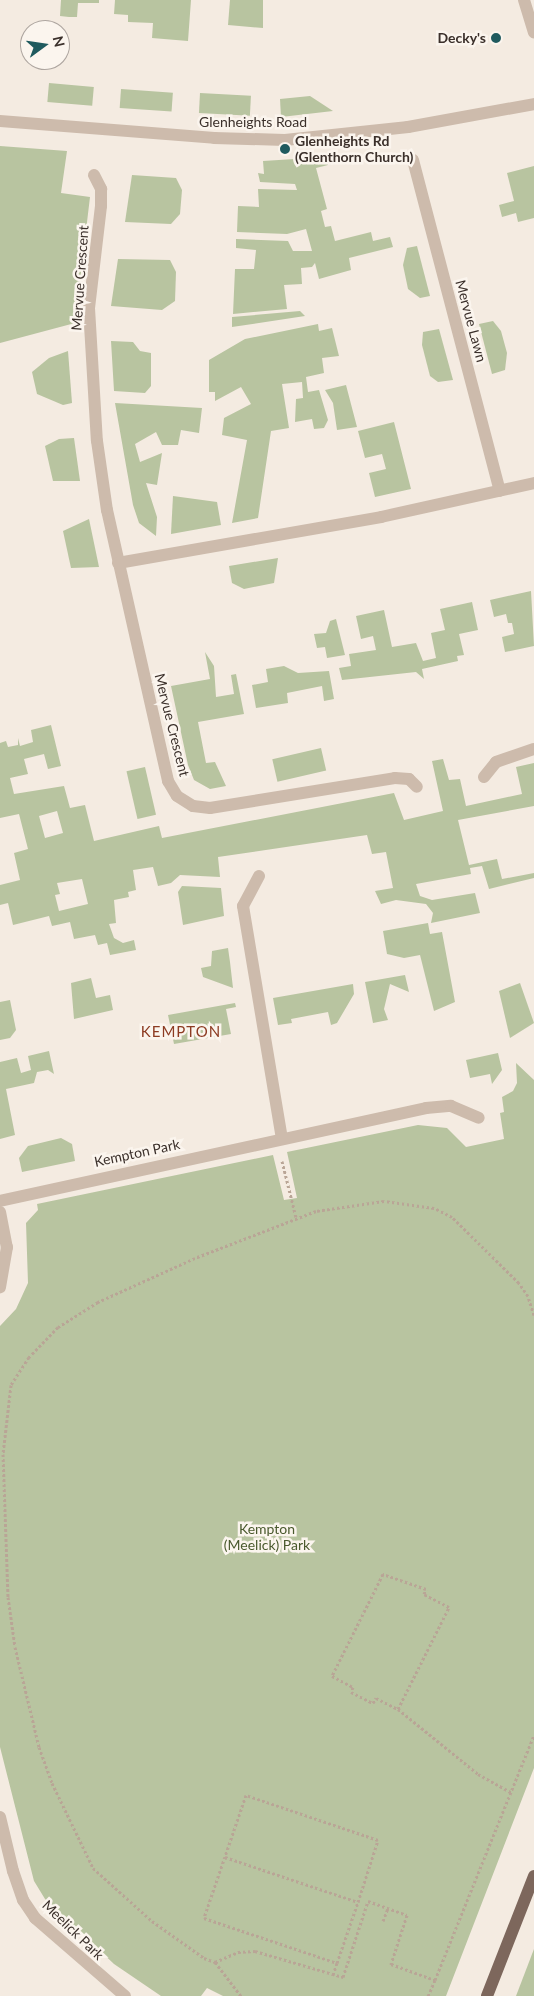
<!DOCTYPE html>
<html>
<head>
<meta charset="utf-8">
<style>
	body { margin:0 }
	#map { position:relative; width:534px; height:1996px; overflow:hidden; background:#f4ebe1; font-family:Lato,sans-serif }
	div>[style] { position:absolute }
	.green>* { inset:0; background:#b8c4a0; transform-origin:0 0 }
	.path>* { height:3px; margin-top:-1.5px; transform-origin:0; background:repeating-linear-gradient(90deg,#b9a596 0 2.5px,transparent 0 5px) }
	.minor>* { height:12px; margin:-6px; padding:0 6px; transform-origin:6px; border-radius:6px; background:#cdbbac }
	.major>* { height:12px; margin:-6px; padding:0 6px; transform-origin:6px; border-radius:6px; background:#7d675c }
	.dots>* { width:14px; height:14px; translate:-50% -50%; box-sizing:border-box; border:2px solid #fbf5ee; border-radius:50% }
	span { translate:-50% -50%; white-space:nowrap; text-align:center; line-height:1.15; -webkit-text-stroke:5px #fbf5ee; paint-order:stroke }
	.poi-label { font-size:14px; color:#3b302b; font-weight:700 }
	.right { translate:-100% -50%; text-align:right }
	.left { translate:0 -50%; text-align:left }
	.street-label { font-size:14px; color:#3b302b }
	.park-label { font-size:14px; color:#4a5a2e }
	.neighbourhood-label { font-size:15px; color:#8c3b22; letter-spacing:1px }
	.north { position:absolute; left:20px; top:20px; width:50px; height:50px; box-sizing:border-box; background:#fbf5ee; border:1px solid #aea6a0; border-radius:50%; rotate:76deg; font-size:14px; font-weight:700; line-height:20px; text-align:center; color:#3b302b }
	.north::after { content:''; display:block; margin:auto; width:18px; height:22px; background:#1f5a5e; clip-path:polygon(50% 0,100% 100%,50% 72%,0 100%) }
</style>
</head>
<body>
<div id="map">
	<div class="green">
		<div style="clip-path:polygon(61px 0,99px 0,99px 3px,78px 3px,77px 17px,69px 17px,60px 16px)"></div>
		<div style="clip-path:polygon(115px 0,191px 0,188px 41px,152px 38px,153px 23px,128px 22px,128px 15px,114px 14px)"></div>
		<div style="clip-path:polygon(230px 0,263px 0,263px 28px,228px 25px)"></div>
		<div style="left:49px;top:83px;width:45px;height:19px;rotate:5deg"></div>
		<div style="left:121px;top:89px;width:52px;height:19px;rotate:4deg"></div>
		<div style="left:200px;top:93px;width:51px;height:20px;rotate:3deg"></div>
		<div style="clip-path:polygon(310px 96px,333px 111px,281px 117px,280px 99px)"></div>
		<div style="clip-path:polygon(0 146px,67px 151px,61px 193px,90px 197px,75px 323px,0 343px)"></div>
		<div style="clip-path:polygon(326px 157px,328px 165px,316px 168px,327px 209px,321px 211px,325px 227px,331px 226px,335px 241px,371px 232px,373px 241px,390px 237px,393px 247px,349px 258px,351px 270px,319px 279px,315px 263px,312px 267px,301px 268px,302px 284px,284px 285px,287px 309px,233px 314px,235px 269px,254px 269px,256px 250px,236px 248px,236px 239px,288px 241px,293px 251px,312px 251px,306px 229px,287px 234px,237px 232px,238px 206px,259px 207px,258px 189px,297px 190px,295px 184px,260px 182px,258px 173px,264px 174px,263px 161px)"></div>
		<div style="clip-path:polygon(534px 166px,534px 218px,518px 222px,516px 213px,502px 217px,499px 205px,514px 201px,507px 173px)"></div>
		<div style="clip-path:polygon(132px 175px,176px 178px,182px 190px,180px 214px,171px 224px,125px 222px)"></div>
		<div style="clip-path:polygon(417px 246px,430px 296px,420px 298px,408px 289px,403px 265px,407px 248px)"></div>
		<div style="clip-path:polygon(118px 259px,170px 260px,176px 272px,175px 301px,162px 310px,111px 306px)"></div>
		<div style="clip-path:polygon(300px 311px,305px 316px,232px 327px,232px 317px)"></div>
		<div style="clip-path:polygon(493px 321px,501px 331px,507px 353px,505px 370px,492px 374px,479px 324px)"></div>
		<div style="clip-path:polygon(318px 324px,319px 331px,332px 328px,339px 356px,322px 358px,324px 373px,306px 377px,308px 392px,319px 390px,328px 420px,324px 428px,314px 429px,312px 419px,295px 422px,296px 399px,303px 398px,302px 382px,282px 384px,289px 428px,271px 431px,258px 518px,232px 523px,247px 440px,222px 435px,224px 418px,251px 404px,241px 387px,215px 401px,215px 392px,209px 392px,209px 360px,245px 339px)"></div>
		<div style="clip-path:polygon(439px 329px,453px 380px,438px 382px,430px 376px,422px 345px,423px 332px)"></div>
		<div style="clip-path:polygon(111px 341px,133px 342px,140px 351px,151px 353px,151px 386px,145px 393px,114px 391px)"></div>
		<div style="clip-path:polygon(68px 351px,72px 403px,63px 405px,37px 394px,32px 372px,49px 358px)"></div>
		<div style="clip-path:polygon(346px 385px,357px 427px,337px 430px,333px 403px,325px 390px)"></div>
		<div style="clip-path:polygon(115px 403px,202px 408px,199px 433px,181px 430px,178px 445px,162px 445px,156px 432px,135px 444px,140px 462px,162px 453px,157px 485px,146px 483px,157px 517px,156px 536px,139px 523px,133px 505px)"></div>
		<div style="clip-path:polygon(394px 422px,411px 489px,375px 497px,369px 473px,386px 469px,382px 454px,365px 458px,358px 431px)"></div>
		<div style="clip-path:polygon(74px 438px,80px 481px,53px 481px,45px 446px,59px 439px)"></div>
		<div style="clip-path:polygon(173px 496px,217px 502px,221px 525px,171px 534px)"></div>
		<div style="clip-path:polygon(89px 519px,99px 567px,71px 568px,63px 531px)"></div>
		<div style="clip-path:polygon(278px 558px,274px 583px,244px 589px,232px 583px,229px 566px)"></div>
		<div style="clip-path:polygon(531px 591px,534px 646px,505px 652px,502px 637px,514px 634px,512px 623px,508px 623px,506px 614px,494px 617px,490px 600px)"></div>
		<div style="clip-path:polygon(472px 602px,478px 630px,459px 634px,464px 655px,457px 656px,458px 661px,422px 669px,424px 679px,416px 672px,342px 680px,339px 668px,351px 666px,349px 654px,376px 650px,373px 636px,361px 639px,356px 616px,384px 610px,392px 647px,416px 643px,423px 661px,436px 658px,431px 633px,445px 630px,440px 609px)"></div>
		<div style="clip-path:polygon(336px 619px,345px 655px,327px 658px,325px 647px,317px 648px,314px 634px,326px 633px,330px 621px)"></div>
		<div style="clip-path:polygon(205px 652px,214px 666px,216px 697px,234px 694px,231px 675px,236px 674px,244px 714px,198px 722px,206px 763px,215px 762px,226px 786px,210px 789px,194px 780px,188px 765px,171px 686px,210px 679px)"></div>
		<div style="clip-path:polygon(284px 666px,298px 673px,329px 671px,334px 699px,324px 701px,322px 686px,287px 693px,288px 703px,256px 708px,252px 685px,268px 682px,266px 669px)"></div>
		<div style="clip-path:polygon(evenodd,51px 725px,61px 766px,48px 769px,44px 754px,24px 759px,28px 774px,10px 778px,14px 794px,64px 786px,70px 808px,85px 805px,94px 841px,159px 826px,162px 838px,394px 793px,404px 820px,443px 811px,432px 761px,443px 759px,449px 780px,460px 779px,466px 806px,522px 794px,516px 767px,534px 763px,534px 806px,458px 820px,469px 865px,497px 859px,502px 879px,534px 873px,534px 878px,489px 889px,482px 866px,470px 868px,471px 874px,416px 884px,420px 896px,432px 900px,475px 893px,480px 913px,431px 923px,433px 913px,426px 904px,396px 900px,381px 904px,375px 891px,393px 888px,386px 852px,372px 854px,367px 835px,218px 857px,220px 877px,180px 875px,171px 883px,158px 886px,153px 867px,133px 870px,136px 890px,128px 892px,129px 897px,114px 900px,116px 923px,109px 924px,114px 938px,123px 943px,134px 940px,136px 950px,110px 955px,107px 943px,98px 945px,95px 935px,74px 939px,70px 922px,52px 926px,49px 916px,13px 925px,8px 903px,0 905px,0 885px,20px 880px,14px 853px,28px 849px,19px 814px,0 818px,0 743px,6px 741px,8px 747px,18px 745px,18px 738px,20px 746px,33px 742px,31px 730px,51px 725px,57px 811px,63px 833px,45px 838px,39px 816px,57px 811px,51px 725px,82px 879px,88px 904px,59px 911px,55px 895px,60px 894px,57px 883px,82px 879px)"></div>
		<div style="left:321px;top:748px;width:23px;height:50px;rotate:77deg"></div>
		<div style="left:145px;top:767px;width:49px;height:19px;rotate:77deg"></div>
		<div style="clip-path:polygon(182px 886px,221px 888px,224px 916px,183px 925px,178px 892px)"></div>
		<div style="clip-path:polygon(428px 923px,430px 934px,442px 932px,455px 1002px,434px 1011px,420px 955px,404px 958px,387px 954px,383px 931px)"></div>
		<div style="clip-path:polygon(228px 948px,230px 962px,233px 988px,203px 977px,201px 968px,211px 966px,212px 951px)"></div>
		<div style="clip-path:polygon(405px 975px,409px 992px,390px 984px,384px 1009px,388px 1020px,373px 1023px,365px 982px)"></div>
		<div style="clip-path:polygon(91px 978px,96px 998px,110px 995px,113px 1010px,74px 1019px,71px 983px)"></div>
		<div style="clip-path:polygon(520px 983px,534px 1023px,510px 1038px,499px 991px)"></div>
		<div style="clip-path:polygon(353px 984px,354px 994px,337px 1023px,331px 1025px,328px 1012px,291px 1019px,292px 1023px,278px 1025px,273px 998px)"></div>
		<div style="clip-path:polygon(10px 1000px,16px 1030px,10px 1038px,0 1040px,0 1002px)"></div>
		<div style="clip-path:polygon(235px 1003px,236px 1007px,226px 1009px,231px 1034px,174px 1044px,168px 1015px)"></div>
		<div style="clip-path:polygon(49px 1051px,54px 1074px,48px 1070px,37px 1072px,34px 1083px,6px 1089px,15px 1135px,0 1139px,0 1062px,17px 1058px,21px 1073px,31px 1070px,28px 1056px)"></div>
		<div style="clip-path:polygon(498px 1053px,502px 1070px,492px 1084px,490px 1074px,470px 1078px,466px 1060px)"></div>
		<div style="clip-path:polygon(516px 1063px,534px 1080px,534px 1768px,446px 1996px,223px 1996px,207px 1988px,201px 1996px,161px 1996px,114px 1964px,45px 1899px,34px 1881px,0 1747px,0 1326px,16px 1309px,28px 1283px,26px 1223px,38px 1210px,37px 1204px,273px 1155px,284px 1200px,297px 1198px,287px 1152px,418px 1125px,447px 1128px,466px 1147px,504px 1139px,500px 1113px,504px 1112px,502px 1097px,513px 1091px,517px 1083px)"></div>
		<div style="clip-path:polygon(61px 1138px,72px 1144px,75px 1161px,22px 1172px,19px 1158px,28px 1146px)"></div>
		<div style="clip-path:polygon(534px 1949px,534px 1996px,516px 1996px)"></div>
	</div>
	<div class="path">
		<div style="left:282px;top:1161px;width:58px;rotate:76deg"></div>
		<div style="left:534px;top:1315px;width:20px;rotate:-108deg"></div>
		<div style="left:528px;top:1296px;width:16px;rotate:-125deg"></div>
		<div style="left:519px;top:1283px;width:94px;rotate:-135.4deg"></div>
		<div style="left:452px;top:1217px;width:20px;rotate:-153deg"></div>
		<div style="left:434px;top:1208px;width:50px;rotate:-172deg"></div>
		<div style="left:384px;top:1201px;width:69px;rotate:171.6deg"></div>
		<div style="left:316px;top:1211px;width:130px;rotate:158.8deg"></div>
		<div style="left:195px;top:1258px;width:107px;rotate:155.6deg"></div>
		<div style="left:98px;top:1302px;width:47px;rotate:148deg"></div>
		<div style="left:58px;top:1327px;width:42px;rotate:134deg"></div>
		<div style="left:29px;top:1357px;width:33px;rotate:123deg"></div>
		<div style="left:11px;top:1385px;width:69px;rotate:96.6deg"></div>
		<div style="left:3px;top:1454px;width:143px;rotate:88deg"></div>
		<div style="left:8px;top:1597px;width:50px;rotate:82deg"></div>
		<div style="left:15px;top:1647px;width:103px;rotate:76.5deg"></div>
		<div style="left:39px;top:1747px;width:38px;rotate:70deg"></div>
		<div style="left:52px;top:1783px;width:94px;rotate:64.2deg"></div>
		<div style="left:93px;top:1868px;width:79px;rotate:41.9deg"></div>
		<div style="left:152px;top:1921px;width:64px;rotate:35.4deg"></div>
		<div style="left:204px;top:1958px;width:12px;rotate:20deg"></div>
		<div style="left:215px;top:1962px;width:25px;rotate:-23deg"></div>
		<div style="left:238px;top:1952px;width:17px;rotate:-3deg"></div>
		<div style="left:255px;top:1951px;width:92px;rotate:16.5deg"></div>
		<div style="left:343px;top:1977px;width:80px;rotate:-71.8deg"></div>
		<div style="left:368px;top:1901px;width:41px;rotate:19.7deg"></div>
		<div style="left:407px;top:1915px;width:52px;rotate:108.1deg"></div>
		<div style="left:391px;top:1964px;width:47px;rotate:20deg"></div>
		<div style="left:435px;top:1980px;width:264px;rotate:-68deg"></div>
		<div style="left:398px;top:1709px;width:114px;rotate:-63.4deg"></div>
		<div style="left:449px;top:1607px;width:28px;rotate:-153deg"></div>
		<div style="left:424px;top:1594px;width:5px;rotate:-68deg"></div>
		<div style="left:426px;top:1589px;width:46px;rotate:-160.8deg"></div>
		<div style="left:383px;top:1574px;width:114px;rotate:116.6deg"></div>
		<div style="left:332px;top:1676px;width:24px;rotate:28deg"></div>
		<div style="left:353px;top:1687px;width:5px;rotate:112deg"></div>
		<div style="left:351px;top:1692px;width:25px;rotate:27deg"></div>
		<div style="left:373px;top:1703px;width:6px;rotate:-59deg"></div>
		<div style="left:376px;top:1698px;width:25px;rotate:27deg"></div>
		<div style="left:398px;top:1709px;width:103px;rotate:39.1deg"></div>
		<div style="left:478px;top:1774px;width:38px;rotate:29deg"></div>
		<div style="left:225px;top:1857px;width:140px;rotate:18.7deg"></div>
		<div style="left:383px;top:1921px;width:14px;rotate:-69deg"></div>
		<div style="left:215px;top:1962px;width:43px;rotate:52.6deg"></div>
		<div style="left:333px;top:1975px;width:13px;rotate:-72deg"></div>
		<div style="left:337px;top:1963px;width:65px;rotate:-71deg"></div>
		<div style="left:358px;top:1902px;width:65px;rotate:-72.1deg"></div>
		<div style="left:378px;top:1840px;width:139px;rotate:-161.2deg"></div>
		<div style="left:246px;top:1795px;width:130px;rotate:108.9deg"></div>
		<div style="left:204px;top:1918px;width:140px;rotate:18.7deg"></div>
		<div style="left:428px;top:1996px;width:17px;rotate:-66deg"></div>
	</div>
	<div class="minor">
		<div style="left:524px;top:0;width:34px;rotate:73deg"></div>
		<div style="left:0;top:121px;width:215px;rotate:4.5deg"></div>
		<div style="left:214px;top:138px;width:71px;rotate:1.6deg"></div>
		<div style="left:285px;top:140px;width:124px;rotate:-6deg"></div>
		<div style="left:408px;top:127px;width:128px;rotate:-10.3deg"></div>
		<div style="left:413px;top:160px;width:342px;rotate:75.3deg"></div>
		<div style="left:94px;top:175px;width:16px;rotate:63deg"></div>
		<div style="left:101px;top:189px;width:17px;rotate:90deg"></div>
		<div style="left:101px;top:206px;width:103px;rotate:96.7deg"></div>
		<div style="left:89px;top:308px;width:133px;rotate:86.6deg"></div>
		<div style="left:97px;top:441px;width:70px;rotate:81.8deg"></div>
		<div style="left:107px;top:510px;width:278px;rotate:77.3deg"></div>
		<div style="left:168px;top:781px;width:17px;rotate:59deg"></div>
		<div style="left:177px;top:796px;width:19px;rotate:32deg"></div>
		<div style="left:193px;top:806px;width:17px;rotate:7deg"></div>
		<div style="left:210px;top:808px;width:187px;rotate:-9.2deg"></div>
		<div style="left:395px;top:778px;width:14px;rotate:4deg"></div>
		<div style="left:409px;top:779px;width:11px;rotate:45deg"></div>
		<div style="left:118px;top:563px;width:267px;rotate:-9.9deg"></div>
		<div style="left:381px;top:517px;width:157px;rotate:-12.5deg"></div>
		<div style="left:484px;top:777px;width:19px;rotate:-51deg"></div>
		<div style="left:496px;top:762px;width:40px;rotate:-18.9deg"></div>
		<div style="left:259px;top:876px;width:34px;rotate:118deg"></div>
		<div style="left:243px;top:906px;width:235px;rotate:80.5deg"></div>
		<div style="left:0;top:1201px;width:436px;rotate:-12.3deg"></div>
		<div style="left:426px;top:1108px;width:25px;rotate:-5deg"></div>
		<div style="left:451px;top:1106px;width:30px;rotate:23deg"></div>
		<div style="left:0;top:1212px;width:36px;rotate:79deg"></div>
		<div style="left:7px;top:1247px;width:41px;rotate:99.9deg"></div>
		<div style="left:0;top:1817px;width:56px;rotate:76.5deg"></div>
		<div style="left:13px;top:1871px;width:31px;rotate:71deg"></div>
		<div style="left:23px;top:1900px;width:22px;rotate:56deg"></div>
		<div style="left:35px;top:1918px;width:119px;rotate:40.9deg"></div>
	</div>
	<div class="major">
		<div style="left:487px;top:1996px;width:129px;rotate:-68.6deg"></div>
	</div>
	<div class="dots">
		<div style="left:496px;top:38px;background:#1f5a5e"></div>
		<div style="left:285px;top:149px;background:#1f5a5e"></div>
	</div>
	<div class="poi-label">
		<span class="right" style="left:486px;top:38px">Decky's</span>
		<span class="left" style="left:295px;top:149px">Glenheights Rd<br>(Glenthorn Church)</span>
	</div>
	<div class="street-label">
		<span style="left:253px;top:122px">Glenheights Road</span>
		<span style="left:80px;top:278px;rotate:-86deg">Mervue Crescent</span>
		<span style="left:471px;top:321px;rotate:75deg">Mervue Lawn</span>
		<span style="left:172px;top:725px;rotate:76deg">Mervue Crescent</span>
		<span style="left:137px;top:1153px;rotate:-12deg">Kempton Park</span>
		<span style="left:73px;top:1930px;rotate:44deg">Meelick Park</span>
	</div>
	<div class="park-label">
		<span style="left:267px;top:1537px">Kempton<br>(Meelick) Park</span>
	</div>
	<div class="neighbourhood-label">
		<span style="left:181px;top:1032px">KEMPTON</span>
	</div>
	<div class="north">N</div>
</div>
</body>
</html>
